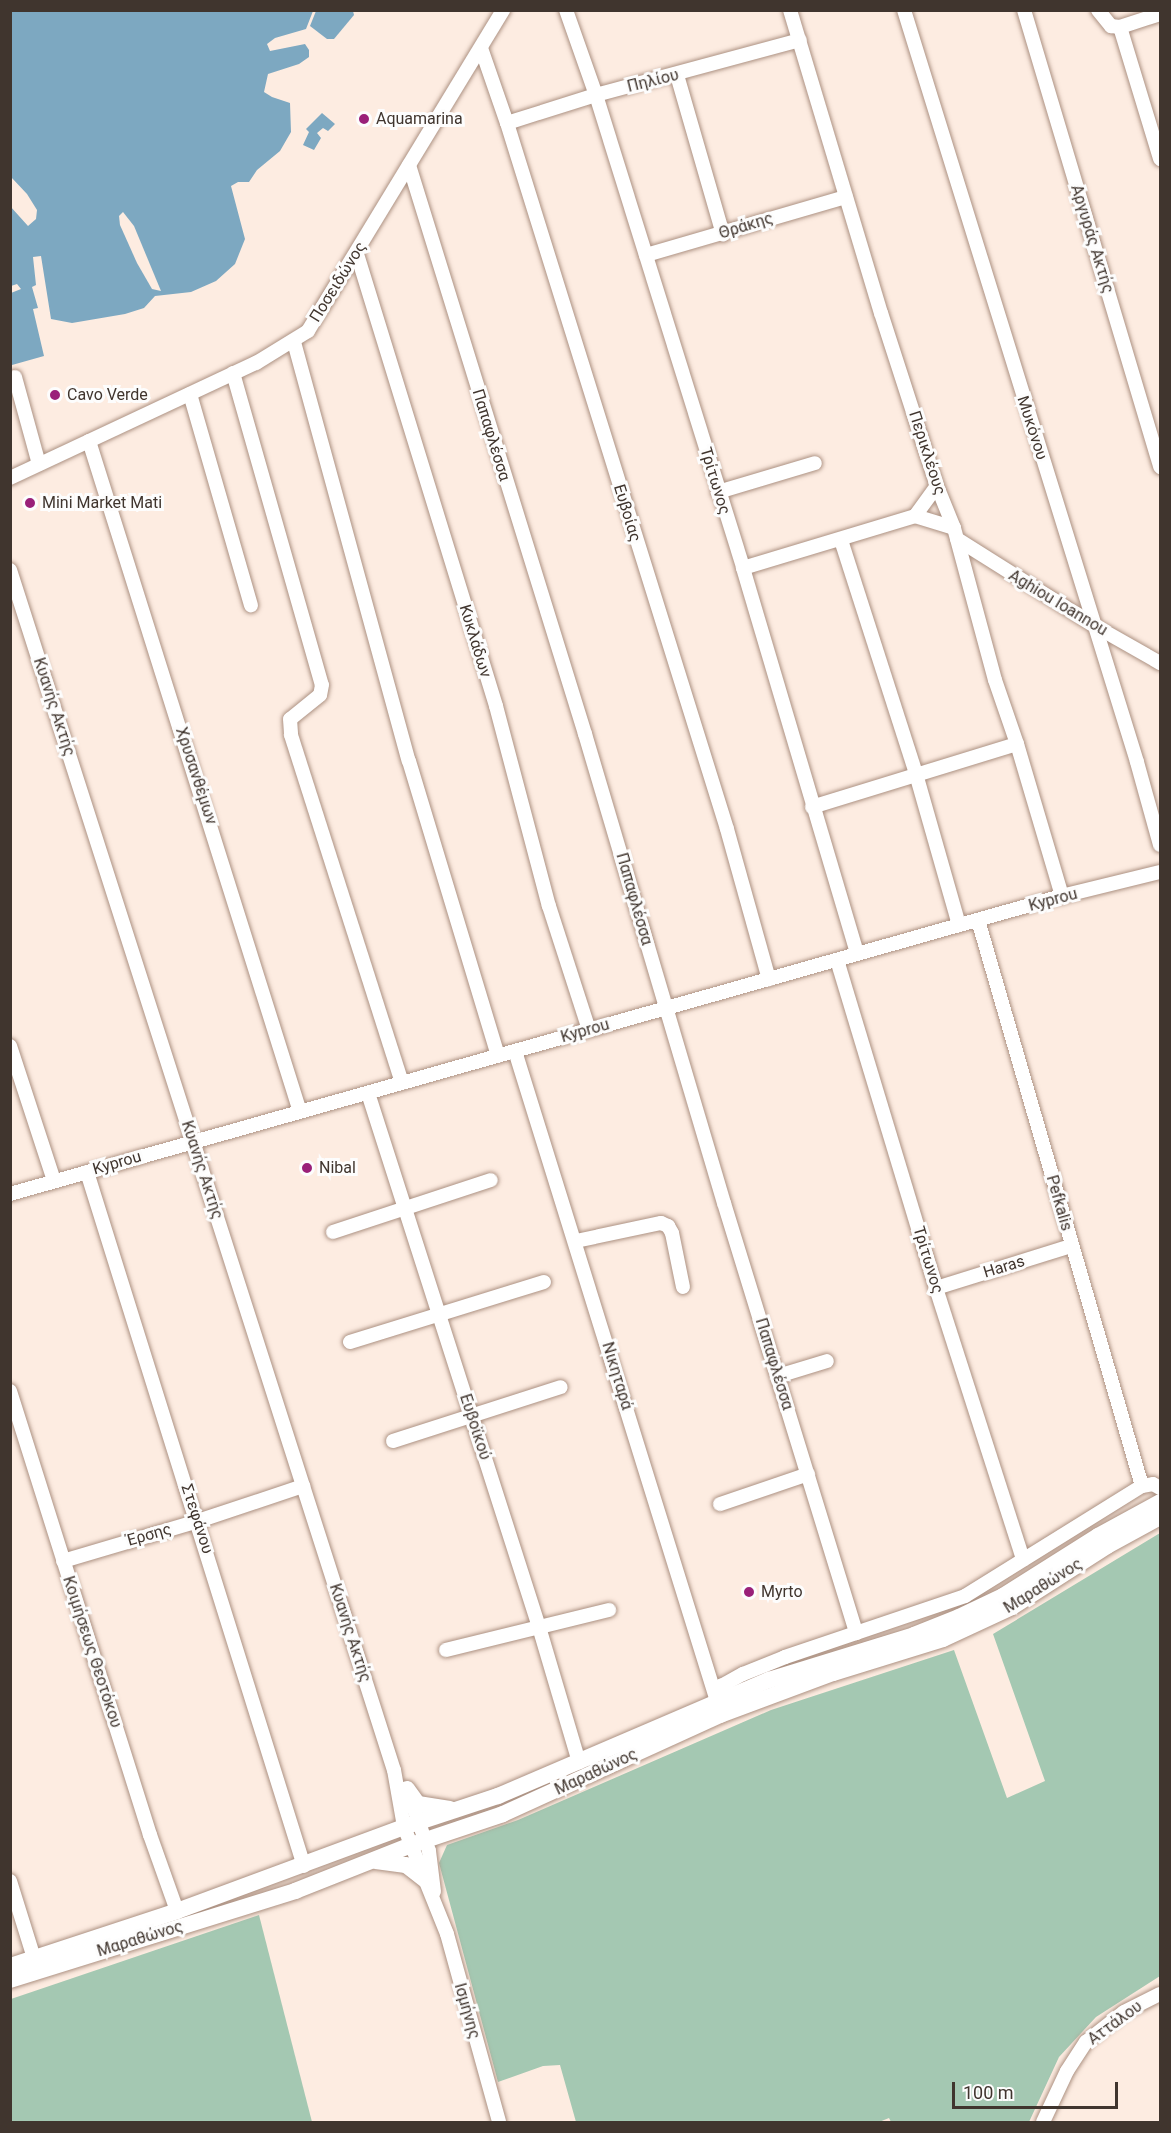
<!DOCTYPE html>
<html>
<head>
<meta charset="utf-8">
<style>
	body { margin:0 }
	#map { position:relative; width:1171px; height:2133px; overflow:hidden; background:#fdece1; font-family:Roboto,sans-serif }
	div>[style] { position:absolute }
	.green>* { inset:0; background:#a4c8b2 }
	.water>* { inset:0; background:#7da8c1 }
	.pier>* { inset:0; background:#fdece1 }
	.roads { filter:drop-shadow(0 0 2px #ac9182) drop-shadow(0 0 2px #ac9182) }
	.minor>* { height:14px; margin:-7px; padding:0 7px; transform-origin:7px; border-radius:7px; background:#fff }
	.major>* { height:16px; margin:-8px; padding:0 8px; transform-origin:8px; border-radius:8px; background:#fff }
	.dots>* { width:16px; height:16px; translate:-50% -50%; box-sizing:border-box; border:3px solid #fdfdfd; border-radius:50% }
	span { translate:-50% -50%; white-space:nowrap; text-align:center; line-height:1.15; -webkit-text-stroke:6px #fdfdfd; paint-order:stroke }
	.street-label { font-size:16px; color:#40352e }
	.poi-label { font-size:16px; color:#40352e }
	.left { translate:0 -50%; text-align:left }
	.frame { position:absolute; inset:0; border:12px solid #40352e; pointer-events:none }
	.scale { position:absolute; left:952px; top:2082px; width:166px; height:27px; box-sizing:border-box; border:3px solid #40352e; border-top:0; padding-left:8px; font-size:18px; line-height:21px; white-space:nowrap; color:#40352e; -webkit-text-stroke:4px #fdfdfd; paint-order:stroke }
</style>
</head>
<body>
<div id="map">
	<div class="green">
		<div style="clip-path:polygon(1160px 1533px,1160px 1976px,1096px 2017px,1059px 2057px,1029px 2122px,891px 2122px,889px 2118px,879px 2122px,576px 2122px,560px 2065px,543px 2066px,498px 2082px,439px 1863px,447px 1845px,518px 1820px,771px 1710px,954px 1650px,1007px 1798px,1045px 1781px,993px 1634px)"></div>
		<div style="clip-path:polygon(259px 1915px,312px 2122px,11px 2122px,11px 1999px)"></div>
	</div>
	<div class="water">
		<div style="clip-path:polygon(11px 11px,313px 11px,306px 29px,275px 38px,267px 44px,270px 51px,305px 44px,309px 50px,309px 57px,299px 64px,268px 74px,264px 92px,272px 97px,290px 103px,291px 132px,280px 151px,257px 170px,249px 182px,238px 182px,231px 186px,245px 239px,235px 264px,216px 281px,191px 292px,155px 296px,144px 308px,125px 314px,72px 323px,51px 319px,41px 256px,33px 257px,36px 285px,32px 287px,38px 308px,33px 309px,44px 356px,12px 365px,11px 371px,11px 293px,21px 289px,17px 284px,11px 286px,10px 206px,28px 226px,36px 219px,37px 210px,27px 194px,11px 177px)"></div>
		<div style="clip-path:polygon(316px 11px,353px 11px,354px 15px,334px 39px,327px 39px,310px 26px)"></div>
		<div style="clip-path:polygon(322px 113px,335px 124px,328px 131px,323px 128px,317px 133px,321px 138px,314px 150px,303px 145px,309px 132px,306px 129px)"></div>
	</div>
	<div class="pier">
		<div style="clip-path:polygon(123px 212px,134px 226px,161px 291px,152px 289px,137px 263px,120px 225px,119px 216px)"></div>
	</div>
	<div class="roads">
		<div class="minor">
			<div style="left:566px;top:10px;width:90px;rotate:70.6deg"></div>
			<div style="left:596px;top:95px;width:495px;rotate:72.7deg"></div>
			<div style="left:743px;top:568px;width:402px;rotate:73.5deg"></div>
			<div style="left:790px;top:10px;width:316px;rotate:73.3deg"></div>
			<div style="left:881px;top:313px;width:182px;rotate:72.1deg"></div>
			<div style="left:937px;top:486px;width:45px;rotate:68deg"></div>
			<div style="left:954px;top:528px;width:157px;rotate:74.9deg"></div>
			<div style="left:995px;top:680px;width:68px;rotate:71deg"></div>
			<div style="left:1017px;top:744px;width:159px;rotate:73.5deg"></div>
			<div style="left:904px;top:10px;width:787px;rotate:72.78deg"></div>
			<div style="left:1137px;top:762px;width:86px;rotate:74.5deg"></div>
			<div style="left:1024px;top:10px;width:477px;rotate:73.4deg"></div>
			<div style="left:1098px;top:10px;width:21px;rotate:51deg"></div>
			<div style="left:1111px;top:26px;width:9px;rotate:6deg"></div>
			<div style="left:1120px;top:27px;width:138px;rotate:73.1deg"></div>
			<div style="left:1120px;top:27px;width:42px;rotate:-18deg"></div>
			<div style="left:481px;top:48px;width:79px;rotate:70.9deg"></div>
			<div style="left:507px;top:123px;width:739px;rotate:72.69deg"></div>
			<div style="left:727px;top:829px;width:156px;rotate:74.4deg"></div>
			<div style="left:677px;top:75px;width:166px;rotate:73.9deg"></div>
			<div style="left:507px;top:123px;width:93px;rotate:-17.5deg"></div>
			<div style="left:596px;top:95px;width:211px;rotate:-15.1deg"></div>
			<div style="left:409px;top:165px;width:596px;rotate:72.81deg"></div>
			<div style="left:585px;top:734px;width:489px;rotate:73.5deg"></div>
			<div style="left:724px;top:1203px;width:450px;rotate:72.9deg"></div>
			<div style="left:357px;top:254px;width:473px;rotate:72.9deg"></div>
			<div style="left:496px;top:706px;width:207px;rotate:75.2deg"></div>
			<div style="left:549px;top:906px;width:130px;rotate:72.1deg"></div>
			<div style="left:646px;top:255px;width:208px;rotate:-16.2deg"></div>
			<div style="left:294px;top:342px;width:434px;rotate:74.7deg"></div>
			<div style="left:409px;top:761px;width:308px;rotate:73.2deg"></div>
			<div style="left:233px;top:373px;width:324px;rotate:74.1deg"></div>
			<div style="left:322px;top:685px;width:10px;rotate:101deg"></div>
			<div style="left:320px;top:695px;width:38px;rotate:141deg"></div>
			<div style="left:290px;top:719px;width:16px;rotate:86deg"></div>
			<div style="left:291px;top:735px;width:365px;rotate:72.3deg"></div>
			<div style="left:15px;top:377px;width:90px;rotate:74.6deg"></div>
			<div style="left:190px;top:394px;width:220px;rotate:73.9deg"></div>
			<div style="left:89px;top:441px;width:703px;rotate:72.54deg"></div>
			<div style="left:10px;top:478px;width:272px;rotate:-25.1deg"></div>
			<div style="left:256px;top:363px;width:61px;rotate:-31.6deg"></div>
			<div style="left:308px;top:331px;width:376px;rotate:-58.7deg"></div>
			<div style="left:718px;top:492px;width:101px;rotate:-16.6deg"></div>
			<div style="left:915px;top:516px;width:37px;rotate:-54deg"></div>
			<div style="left:957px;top:539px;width:163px;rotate:32.2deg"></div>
			<div style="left:1095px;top:626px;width:75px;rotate:29.6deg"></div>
			<div style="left:841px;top:540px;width:246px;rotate:72.2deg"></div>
			<div style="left:916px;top:774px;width:157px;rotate:74.1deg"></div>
			<div style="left:743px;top:568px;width:180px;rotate:-16.8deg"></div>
			<div style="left:915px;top:516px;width:41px;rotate:17.1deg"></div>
			<div style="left:10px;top:570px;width:1260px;rotate:72.26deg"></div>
			<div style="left:394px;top:1770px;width:58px;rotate:80deg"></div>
			<div style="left:404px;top:1827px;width:115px;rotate:68.1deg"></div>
			<div style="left:447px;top:1934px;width:195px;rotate:74.5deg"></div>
			<div style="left:812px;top:807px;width:214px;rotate:-17.1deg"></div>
			<div style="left:978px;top:920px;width:589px;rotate:73.84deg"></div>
			<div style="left:837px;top:960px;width:343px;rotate:73.2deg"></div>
			<div style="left:936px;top:1288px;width:285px;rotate:72.2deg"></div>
			<div style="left:10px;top:1046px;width:142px;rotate:71.9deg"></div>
			<div style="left:515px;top:1051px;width:681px;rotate:72.74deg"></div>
			<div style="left:368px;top:1093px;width:561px;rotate:72.24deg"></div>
			<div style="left:539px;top:1627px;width:141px;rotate:73.5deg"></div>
			<div style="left:87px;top:1172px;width:727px;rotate:72.64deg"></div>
			<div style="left:10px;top:1194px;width:1093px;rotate:-15.82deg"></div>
			<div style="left:1062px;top:896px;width:101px;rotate:-13.8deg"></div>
			<div style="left:333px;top:1232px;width:166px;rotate:-18.2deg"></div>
			<div style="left:576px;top:1241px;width:87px;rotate:-12deg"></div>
			<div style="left:661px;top:1223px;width:8px;rotate:23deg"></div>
			<div style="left:668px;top:1226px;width:8px;rotate:60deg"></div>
			<div style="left:672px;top:1233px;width:55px;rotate:78.5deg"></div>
			<div style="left:936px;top:1288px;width:141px;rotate:-17.3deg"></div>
			<div style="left:350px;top:1342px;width:203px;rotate:-17.2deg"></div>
			<div style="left:778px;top:1376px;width:51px;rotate:-17deg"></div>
			<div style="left:10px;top:1391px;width:466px;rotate:72.5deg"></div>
			<div style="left:150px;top:1835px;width:81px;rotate:70.4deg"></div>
			<div style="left:393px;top:1441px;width:176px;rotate:-17.8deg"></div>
			<div style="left:720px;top:1504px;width:93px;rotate:-18.8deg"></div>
			<div style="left:63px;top:1561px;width:141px;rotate:-16.5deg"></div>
			<div style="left:198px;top:1521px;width:111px;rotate:-18.4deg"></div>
			<div style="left:446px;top:1650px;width:168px;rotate:-13.8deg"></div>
			<div style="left:717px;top:1701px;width:16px;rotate:-75deg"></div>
			<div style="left:721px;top:1686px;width:25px;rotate:-29deg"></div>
			<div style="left:743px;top:1674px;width:45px;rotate:-22deg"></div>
			<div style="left:785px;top:1657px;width:190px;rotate:-18.7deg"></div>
			<div style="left:965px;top:1596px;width:208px;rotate:-31.9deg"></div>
			<div style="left:1142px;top:1486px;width:11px;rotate:-10deg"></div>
			<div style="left:1153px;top:1484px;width:8px;rotate:30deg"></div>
			<div style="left:409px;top:1795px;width:59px;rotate:70.3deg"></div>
			<div style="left:429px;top:1851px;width:41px;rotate:83deg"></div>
			<div style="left:10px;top:1881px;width:81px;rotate:72.7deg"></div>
			<div style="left:1043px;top:2122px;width:56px;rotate:-64.8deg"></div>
			<div style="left:1067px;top:2071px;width:35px;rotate:-57deg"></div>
			<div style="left:1086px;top:2042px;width:48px;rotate:-38.3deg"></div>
			<div style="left:1124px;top:2012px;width:40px;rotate:-26.6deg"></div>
		</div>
		<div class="major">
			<div style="left:407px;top:1789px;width:19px;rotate:54deg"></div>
			<div style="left:418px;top:1804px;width:32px;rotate:9deg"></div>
			<div style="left:376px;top:1861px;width:30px;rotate:8deg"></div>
			<div style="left:406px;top:1865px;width:24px;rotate:38deg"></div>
			<div style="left:10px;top:1966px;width:176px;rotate:-18.2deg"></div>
			<div style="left:177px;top:1911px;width:242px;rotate:-20.3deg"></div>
			<div style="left:404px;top:1827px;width:99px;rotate:-18.3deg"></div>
			<div style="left:498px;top:1796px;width:295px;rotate:-23.2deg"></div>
			<div style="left:769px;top:1680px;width:152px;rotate:-17.2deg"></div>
			<div style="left:914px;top:1635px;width:48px;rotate:-21.8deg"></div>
			<div style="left:959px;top:1617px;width:49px;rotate:-25.5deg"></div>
			<div style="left:1003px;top:1596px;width:112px;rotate:-32.3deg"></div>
			<div style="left:1098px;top:1536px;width:71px;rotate:-28.7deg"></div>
			<div style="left:10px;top:1980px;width:299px;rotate:-17.3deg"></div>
			<div style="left:295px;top:1891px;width:125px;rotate:-21.6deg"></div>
			<div style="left:411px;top:1845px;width:97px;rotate:-18.6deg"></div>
			<div style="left:503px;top:1814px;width:239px;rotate:-24.5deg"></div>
			<div style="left:720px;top:1715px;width:121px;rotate:-20.4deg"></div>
			<div style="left:833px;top:1673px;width:115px;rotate:-17.2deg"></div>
			<div style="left:943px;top:1639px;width:76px;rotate:-24.9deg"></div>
			<div style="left:1012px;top:1607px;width:113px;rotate:-32.7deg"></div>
			<div style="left:1107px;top:1546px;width:60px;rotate:-28.7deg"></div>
		</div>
	</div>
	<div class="dots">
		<div style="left:364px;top:119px;background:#9a2079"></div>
		<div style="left:55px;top:395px;background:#9a2079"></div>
		<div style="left:30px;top:503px;background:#9a2079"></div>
		<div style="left:307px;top:1168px;background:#9a2079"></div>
		<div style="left:749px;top:1592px;background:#9a2079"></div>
	</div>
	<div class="street-label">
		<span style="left:653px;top:81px;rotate:-14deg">Πηλίου</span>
		<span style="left:746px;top:226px;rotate:-17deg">Θράκης</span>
		<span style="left:1092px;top:239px;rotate:73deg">Αργυράς Ακτής</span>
		<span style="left:338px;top:282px;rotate:-58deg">Ποσειδώνος</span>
		<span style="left:1032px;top:428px;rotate:72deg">Μυκόνου</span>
		<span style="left:491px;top:435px;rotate:73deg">Παπαφλέσσα</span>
		<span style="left:927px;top:453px;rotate:72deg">Περικλέους</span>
		<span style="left:715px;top:481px;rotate:73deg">Τρίτωνος</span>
		<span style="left:627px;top:513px;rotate:73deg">Ευβοίας</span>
		<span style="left:1058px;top:603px;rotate:31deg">Aghiou Ioannou</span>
		<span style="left:475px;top:641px;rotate:73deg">Κυκλάδων</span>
		<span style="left:54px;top:707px;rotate:72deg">Κυανής Ακτής</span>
		<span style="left:196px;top:776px;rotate:72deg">Χρυσανθέμων</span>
		<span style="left:634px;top:899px;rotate:74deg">Παπαφλέσσα</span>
		<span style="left:1053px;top:900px;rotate:-15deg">Kyprou</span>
		<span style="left:585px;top:1031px;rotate:-16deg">Kyprou</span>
		<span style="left:117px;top:1163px;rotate:-16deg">Kyprou</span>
		<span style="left:202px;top:1170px;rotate:72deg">Κυανής Ακτής</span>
		<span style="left:1059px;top:1203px;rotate:74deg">Pefkalis</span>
		<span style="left:928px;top:1260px;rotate:73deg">Τρίτωνος</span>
		<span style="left:1004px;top:1267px;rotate:-17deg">Haras</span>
		<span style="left:774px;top:1364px;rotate:73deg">Παπαφλέσσα</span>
		<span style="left:617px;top:1376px;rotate:73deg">Νικηταρά</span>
		<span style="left:475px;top:1427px;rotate:72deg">Ευβοϊκού</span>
		<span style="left:197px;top:1519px;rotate:72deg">Στεφάνου</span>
		<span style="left:149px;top:1535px;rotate:-16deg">Έρσης</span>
		<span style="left:1043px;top:1586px;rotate:-32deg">Μαραθώνος</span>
		<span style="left:350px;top:1633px;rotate:72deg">Κυανής Ακτής</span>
		<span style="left:92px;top:1652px;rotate:72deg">Κοιμήσεως Θεοτόκου</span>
		<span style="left:596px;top:1772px;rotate:-25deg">Μαραθώνος</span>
		<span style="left:140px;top:1939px;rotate:-17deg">Μαραθώνος</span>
		<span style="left:467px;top:2011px;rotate:74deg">Ισμήνης</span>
		<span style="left:1115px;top:2023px;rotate:-36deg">Αττάλου</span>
	</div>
	<div class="poi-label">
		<span class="left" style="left:376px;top:119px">Aquamarina</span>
		<span class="left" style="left:67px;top:395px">Cavo Verde</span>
		<span class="left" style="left:42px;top:503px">Mini Market Mati</span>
		<span class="left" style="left:319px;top:1168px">Nibal</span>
		<span class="left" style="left:761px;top:1592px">Myrto</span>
	</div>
	<div class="frame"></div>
	<div class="scale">100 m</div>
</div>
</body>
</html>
